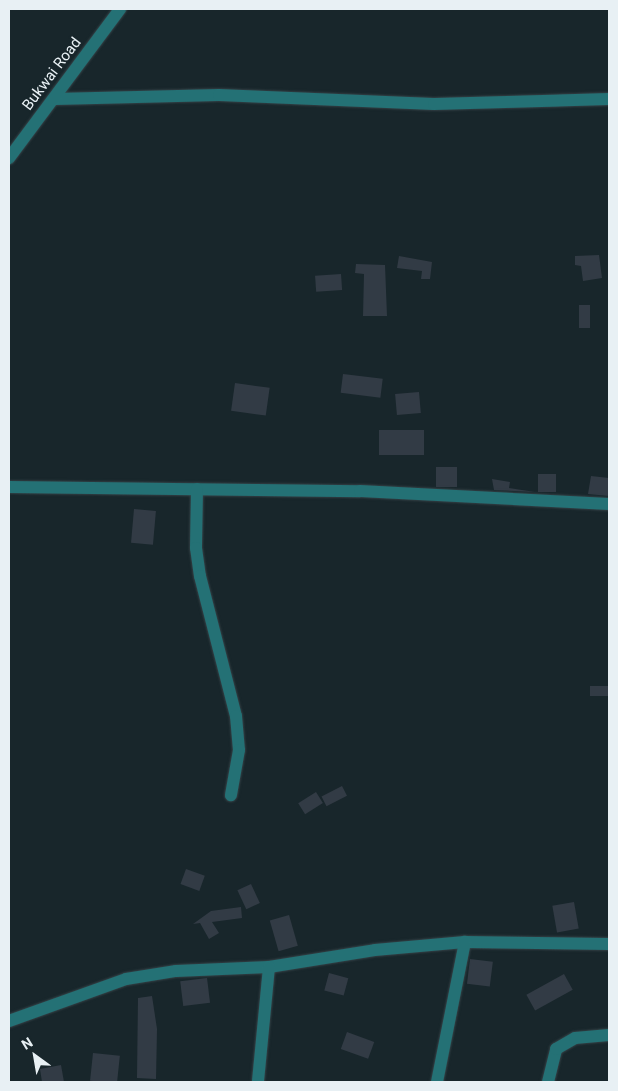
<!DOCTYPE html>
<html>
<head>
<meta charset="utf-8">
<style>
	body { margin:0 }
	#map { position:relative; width:618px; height:1091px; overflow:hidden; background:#18262b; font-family:Roboto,sans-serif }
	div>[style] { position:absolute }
	.building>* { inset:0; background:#323b45; transform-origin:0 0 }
	.roads { filter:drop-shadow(0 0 1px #354247) drop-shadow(0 0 1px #354247) }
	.minor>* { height:12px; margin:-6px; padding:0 6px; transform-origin:6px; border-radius:6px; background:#247175 }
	span { translate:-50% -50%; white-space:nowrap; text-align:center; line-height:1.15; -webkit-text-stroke:4px #18262b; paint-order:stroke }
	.street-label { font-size:15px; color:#e8f0f4 }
	.frame { position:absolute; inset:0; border:10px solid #e8f0f4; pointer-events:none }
	.north { position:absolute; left:10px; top:1031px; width:50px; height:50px; -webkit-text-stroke:4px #18262b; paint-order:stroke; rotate:328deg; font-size:14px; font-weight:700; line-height:20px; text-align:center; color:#e8f0f4 }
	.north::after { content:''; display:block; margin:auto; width:18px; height:22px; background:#e8f0f4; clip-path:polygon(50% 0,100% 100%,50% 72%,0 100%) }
</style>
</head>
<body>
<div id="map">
	<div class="building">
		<div style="clip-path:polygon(599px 255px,602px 278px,583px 281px,581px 266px,575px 265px,575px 256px)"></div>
		<div style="clip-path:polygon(399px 256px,432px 262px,430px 279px,421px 279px,422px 271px,397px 268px)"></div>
		<div style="clip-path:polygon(356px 264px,385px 265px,387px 316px,363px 316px,364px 274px,355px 273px)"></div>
		<div style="left:341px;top:274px;width:16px;height:26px;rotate:86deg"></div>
		<div style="left:579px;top:305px;width:11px;height:23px"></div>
		<div style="left:343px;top:374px;width:40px;height:19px;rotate:7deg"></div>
		<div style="left:235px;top:383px;width:35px;height:28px;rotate:8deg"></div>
		<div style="left:419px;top:392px;width:21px;height:24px;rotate:85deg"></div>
		<div style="left:424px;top:430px;width:25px;height:45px;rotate:90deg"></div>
		<div style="left:436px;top:467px;width:21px;height:20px"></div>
		<div style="left:538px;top:474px;width:18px;height:18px"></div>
		<div style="clip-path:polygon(591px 476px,609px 478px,609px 496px,588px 494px)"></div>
		<div style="clip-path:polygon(492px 479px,510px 482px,509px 488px,535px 492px,494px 490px)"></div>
		<div style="left:134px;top:509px;width:22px;height:34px;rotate:5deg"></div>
		<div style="left:609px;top:686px;width:10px;height:19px;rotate:90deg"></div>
		<div style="left:342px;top:786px;width:11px;height:23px;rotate:63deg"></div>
		<div style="left:316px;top:792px;width:13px;height:21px;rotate:58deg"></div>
		<div style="left:186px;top:869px;width:20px;height:16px;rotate:20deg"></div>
		<div style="left:251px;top:884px;width:21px;height:15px;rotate:65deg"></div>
		<div style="left:574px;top:902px;width:27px;height:22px;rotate:80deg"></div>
		<div style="clip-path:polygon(241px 907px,242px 918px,212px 922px,219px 933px,209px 939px,200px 923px,193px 924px,211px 911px)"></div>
		<div style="left:289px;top:915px;width:32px;height:20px;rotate:74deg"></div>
		<div style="left:470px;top:959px;width:23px;height:25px;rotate:7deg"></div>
		<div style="left:329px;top:973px;width:20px;height:18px;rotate:15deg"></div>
		<div style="left:564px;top:974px;width:18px;height:43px;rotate:61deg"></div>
		<div style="left:207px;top:978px;width:25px;height:27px;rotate:83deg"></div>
		<div style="clip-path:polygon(152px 996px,157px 1029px,156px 1079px,137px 1078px,138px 998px)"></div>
		<div style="left:347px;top:1032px;width:29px;height:18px;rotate:20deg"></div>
		<div style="left:93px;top:1053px;width:27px;height:28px;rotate:6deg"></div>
		<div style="clip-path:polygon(61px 1065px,64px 1082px,42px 1082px,40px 1069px)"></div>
	</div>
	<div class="roads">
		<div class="minor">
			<div style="left:55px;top:99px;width:164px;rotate:-1.4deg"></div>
			<div style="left:219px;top:95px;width:215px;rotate:2.4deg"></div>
			<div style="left:434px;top:104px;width:175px;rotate:-1.6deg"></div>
			<div style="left:9px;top:158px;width:186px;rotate:-53.3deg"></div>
			<div style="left:9px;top:487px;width:351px;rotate:0.7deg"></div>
			<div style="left:360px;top:491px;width:249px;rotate:3deg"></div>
			<div style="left:197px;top:489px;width:59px;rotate:91deg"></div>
			<div style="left:196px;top:548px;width:28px;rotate:82deg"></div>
			<div style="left:200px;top:576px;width:145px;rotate:75.6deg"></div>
			<div style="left:236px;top:716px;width:34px;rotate:85deg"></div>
			<div style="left:239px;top:750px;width:46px;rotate:100.1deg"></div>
			<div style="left:269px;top:967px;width:107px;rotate:-9.1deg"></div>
			<div style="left:375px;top:950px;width:90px;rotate:-5.1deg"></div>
			<div style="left:465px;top:942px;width:144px;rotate:0.8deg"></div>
			<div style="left:9px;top:1021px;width:124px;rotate:-19.7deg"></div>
			<div style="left:126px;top:979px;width:51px;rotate:-9.1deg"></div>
			<div style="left:176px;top:971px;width:93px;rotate:-2.5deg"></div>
			<div style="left:269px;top:967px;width:116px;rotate:95.5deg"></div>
			<div style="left:437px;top:1082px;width:143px;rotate:-78.7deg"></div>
			<div style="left:548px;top:1082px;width:34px;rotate:-76deg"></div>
			<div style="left:556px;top:1049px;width:22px;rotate:-30deg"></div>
			<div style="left:575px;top:1038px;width:34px;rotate:-5deg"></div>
		</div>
	</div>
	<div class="street-label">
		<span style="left:52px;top:74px;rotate:-53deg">Bukwai Road</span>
	</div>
	<div class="frame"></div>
	<div class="north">N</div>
</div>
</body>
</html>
